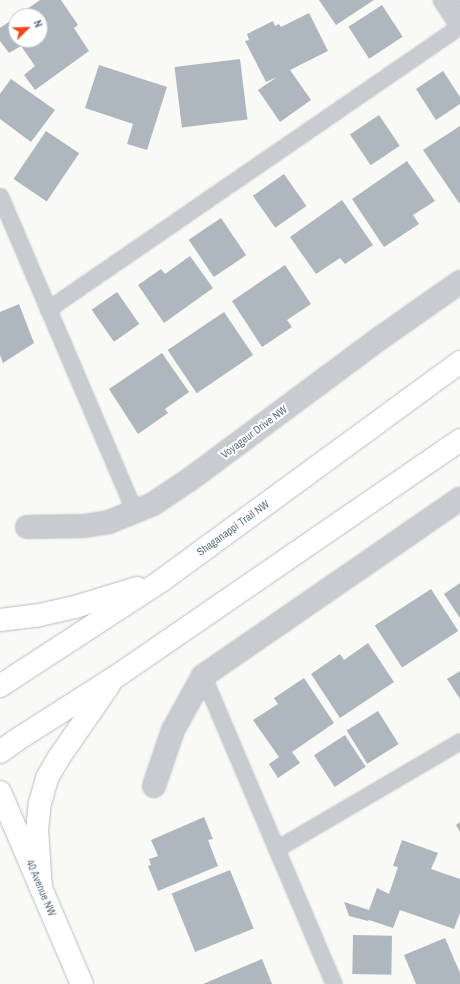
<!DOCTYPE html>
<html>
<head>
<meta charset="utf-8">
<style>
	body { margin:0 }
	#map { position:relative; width:460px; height:984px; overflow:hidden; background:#f9f9f6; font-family:"Archivo Narrow",sans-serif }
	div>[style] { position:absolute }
	.building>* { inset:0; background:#aeb7be; transform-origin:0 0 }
	.roads { filter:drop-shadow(0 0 1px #b7bec3) drop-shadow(0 0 1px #b7bec3) }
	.lane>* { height:15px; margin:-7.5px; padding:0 7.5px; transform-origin:7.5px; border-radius:7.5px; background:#c8ccd0 }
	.street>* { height:22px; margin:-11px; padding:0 11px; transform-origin:11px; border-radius:11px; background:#c8ccd0 }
	.secondary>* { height:22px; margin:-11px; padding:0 11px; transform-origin:11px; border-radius:11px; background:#fff }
	.primary>* { height:22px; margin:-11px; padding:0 11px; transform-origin:11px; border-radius:11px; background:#fff }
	span { translate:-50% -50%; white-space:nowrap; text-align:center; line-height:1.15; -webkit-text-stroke:4px #fff; paint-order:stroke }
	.street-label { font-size:11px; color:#607584 }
	.north { position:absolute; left:8px; top:8px; width:40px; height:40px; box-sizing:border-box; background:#fff; border:1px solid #bfc8ce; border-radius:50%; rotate:67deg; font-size:11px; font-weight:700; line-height:16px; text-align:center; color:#607584 }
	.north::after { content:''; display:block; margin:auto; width:14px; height:18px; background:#f64619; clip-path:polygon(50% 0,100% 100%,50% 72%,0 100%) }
</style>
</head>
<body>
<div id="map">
	<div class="building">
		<div style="clip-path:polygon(40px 0,61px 0,78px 25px,74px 28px,89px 51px,35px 90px,24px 75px,35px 66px,21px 46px,9px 53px,0 41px,0 28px,16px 17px,16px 40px,40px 40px,40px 16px,17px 16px)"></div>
		<div style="clip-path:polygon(319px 0,374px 0,336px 25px)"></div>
		<div style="left:382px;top:5px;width:38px;height:40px;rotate:57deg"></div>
		<div style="clip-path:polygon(309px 13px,328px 51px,290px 70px,311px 100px,280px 122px,258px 90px,277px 77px,266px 82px,245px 41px,249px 40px,247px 34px,273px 21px,275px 26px,279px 24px,281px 27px)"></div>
		<div style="left:240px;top:59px;width:61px;height:66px;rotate:83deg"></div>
		<div style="clip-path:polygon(99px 65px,167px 87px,147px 150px,127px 144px,133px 124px,85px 108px)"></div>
		<div style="clip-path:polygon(443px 71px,460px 97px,460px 104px,436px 120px,416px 89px)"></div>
		<div style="clip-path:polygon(11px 79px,55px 110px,31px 142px,0 119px,0 94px)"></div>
		<div style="left:379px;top:115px;width:37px;height:35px;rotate:56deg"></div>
		<div style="clip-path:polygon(460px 126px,460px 202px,459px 203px,423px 150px)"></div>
		<div style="left:46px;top:131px;width:40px;height:58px;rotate:34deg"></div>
		<div style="clip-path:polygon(407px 161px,435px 201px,413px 215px,419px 224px,384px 247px,352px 199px)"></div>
		<div style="left:284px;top:174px;width:39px;height:38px;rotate:55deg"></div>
		<div style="clip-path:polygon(342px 200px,373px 245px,345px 264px,340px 258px,316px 274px,290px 237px)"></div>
		<div style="left:221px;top:218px;width:45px;height:39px;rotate:56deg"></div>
		<div style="clip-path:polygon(190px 256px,213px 288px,164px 323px,138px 285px,161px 269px,165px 274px)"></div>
		<div style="clip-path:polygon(285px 265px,311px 304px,287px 320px,292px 327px,262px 347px,232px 301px)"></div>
		<div style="left:117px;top:292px;width:39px;height:31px;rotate:55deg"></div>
		<div style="clip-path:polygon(19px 304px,34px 343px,3px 363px,0 355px,0 312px)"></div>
		<div style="left:224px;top:312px;width:52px;height:68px;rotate:56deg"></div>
		<div style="clip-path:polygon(162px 353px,189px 392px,165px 409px,168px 413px,138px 434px,109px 389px)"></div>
		<div style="clip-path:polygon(460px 583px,460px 618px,444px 594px)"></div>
		<div style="left:431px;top:589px;width:50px;height:67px;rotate:57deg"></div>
		<div style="clip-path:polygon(368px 643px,394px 682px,340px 718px,311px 674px,340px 654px,344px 660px)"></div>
		<div style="clip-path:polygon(460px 671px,460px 699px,447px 679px)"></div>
		<div style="clip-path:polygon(304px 678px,334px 723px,292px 752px,300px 763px,278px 778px,269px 764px,279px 757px,253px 720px,278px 704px,274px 698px)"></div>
		<div style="left:378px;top:711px;width:39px;height:37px;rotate:58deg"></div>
		<div style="left:345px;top:735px;width:38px;height:37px;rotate:57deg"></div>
		<div style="clip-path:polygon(204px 817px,213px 839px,208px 840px,218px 866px,158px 891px,148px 866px,151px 865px,149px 859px,158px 856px,151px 840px)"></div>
		<div style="clip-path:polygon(460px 822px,460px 832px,456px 825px)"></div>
		<div style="clip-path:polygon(402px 840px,438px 853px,431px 869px,460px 879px,460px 913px,454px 929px,400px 910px,393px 928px,369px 920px,368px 921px,349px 916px,344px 902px,369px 910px,377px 888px,389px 894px,398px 867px,393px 866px)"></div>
		<div style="left:230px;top:870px;width:63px;height:63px;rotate:68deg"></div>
		<div style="left:353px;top:935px;width:39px;height:39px;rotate:1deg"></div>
		<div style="clip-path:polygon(445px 938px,460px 973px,460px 984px,416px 984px,404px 955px)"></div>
		<div style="clip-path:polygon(262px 959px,272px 984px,203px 984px)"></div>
	</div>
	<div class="roads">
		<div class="lane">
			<div style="left:0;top:196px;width:344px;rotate:66.9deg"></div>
			<div style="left:48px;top:309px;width:500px;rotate:-34.5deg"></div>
			<div style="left:203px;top:676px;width:335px;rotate:67deg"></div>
			<div style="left:276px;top:849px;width:213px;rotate:-30.4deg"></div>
		</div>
		<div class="street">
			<div style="left:445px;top:0;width:27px;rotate:56deg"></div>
			<div style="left:27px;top:527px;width:57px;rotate:-1deg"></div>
			<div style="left:84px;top:526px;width:25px;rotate:-9deg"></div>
			<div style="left:109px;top:522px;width:48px;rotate:-22.2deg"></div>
			<div style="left:153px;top:504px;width:43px;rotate:-33.7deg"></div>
			<div style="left:189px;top:480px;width:237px;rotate:-36.6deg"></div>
			<div style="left:379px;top:339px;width:99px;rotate:-35.1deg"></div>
			<div style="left:154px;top:786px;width:59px;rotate:-71.3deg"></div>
			<div style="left:173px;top:730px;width:62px;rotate:-60.9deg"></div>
			<div style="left:203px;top:676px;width:312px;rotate:-34.6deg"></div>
		</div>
		<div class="secondary">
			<div style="left:0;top:792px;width:209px;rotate:66.9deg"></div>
		</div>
		<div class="primary">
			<div style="left:0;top:620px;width:35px;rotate:-7deg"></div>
			<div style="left:35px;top:616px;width:41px;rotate:-12.7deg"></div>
			<div style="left:75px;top:607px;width:65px;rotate:-17deg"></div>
			<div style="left:0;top:686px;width:192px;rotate:-33.1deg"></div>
			<div style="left:161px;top:581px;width:371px;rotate:-36.2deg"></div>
			<div style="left:0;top:752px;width:19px;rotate:-36deg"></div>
			<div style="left:15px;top:741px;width:117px;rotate:-32.5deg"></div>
			<div style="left:114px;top:678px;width:420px;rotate:-34.5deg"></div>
			<div style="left:41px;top:888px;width:58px;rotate:-93.9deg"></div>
			<div style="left:37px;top:830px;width:27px;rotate:-84deg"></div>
			<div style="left:40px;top:803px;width:26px;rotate:-74deg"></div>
			<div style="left:47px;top:778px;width:22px;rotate:-60deg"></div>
			<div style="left:58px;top:759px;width:90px;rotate:-55.4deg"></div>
		</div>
	</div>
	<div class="street-label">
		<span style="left:254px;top:432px;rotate:-37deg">Voyageur Drive NW</span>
		<span style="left:233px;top:528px;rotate:-36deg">Shaganappi Trail NW</span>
		<span style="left:41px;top:888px;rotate:67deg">40 Avenue NW</span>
	</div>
	<div class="north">N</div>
</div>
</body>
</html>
